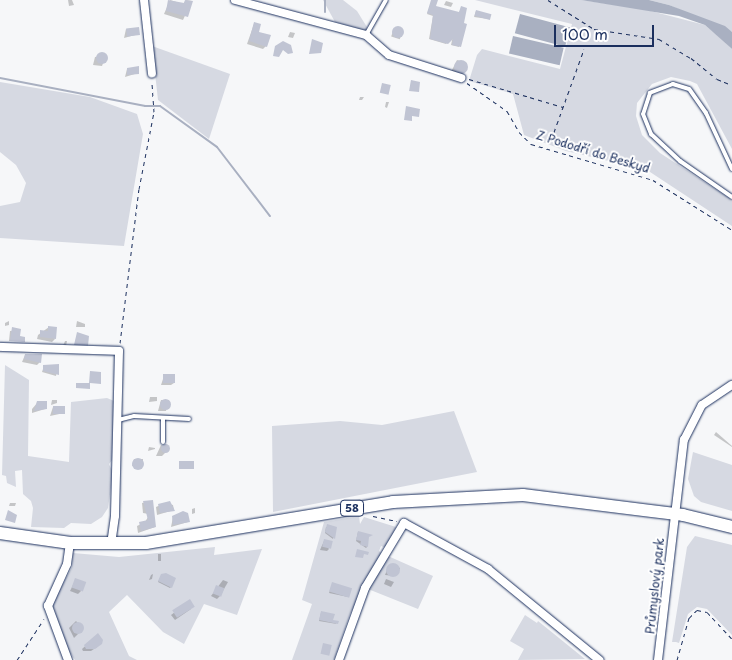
<!DOCTYPE html>
<html>
<head>
<meta charset="utf-8">
<style>
	body { margin:0 }
	#map { position:relative; width:732px; height:660px; overflow:hidden; background:#f6f7f9; font-family:"Playpen Sans",sans-serif }
	div>[style] { position:absolute }
	.green>* { inset:0; background:#d6d9e2 }
	.water>* { inset:0; background:#a9b0c1; transform-origin:0 0 }
	.shadow>* { inset:0; background:#0003; transform-origin:0 0 }
	.stream>* { height:2px; margin:-1px; padding:0 1px; transform-origin:1px; border-radius:1px; background:#a9b0c1 }
	.building>* { inset:0; background:#c0c4d3; transform-origin:0 0 }
	.round { border-radius:50% }
	.path>* { height:1px; margin-top:-0.5px; transform-origin:0; background:repeating-linear-gradient(90deg,#1b2f5e 0 4px,transparent 0 8px) }
	.roads { filter:drop-shadow(0 0 1px #1b2f5e) drop-shadow(0 0 1px #1b2f5e) }
	.service>* { height:4px; margin:-2px; padding:0 2px; transform-origin:2px; border-radius:2px; background:#fff }
	.minor>* { height:8px; margin:-4px; padding:0 4px; transform-origin:4px; border-radius:4px; background:#fff }
	.primary>* { height:12px; margin:-6px; padding:0 6px; transform-origin:6px; border-radius:6px; background:#fff }
	span { translate:-50% -50%; white-space:nowrap; text-align:center; line-height:1.15; -webkit-text-stroke:4px #fff; paint-order:stroke }
	.shield-label span { padding:1px 4px; background:#fff; border:1px solid; border-radius:4px; -webkit-text-stroke-width:0 }
	.shield-label { font-size:11px; color:#1b2f5e; font-weight:700 }
	.street-label { font-size:12px; color:#1b2f5e }
	.scale { position:absolute; left:554px; top:25px; width:100px; height:22px; box-sizing:border-box; border:2px solid #1b2f5e; border-top:0; padding-left:6px; font-size:15px; line-height:18px; white-space:nowrap; color:#1b2f5e; -webkit-text-stroke:4px #fff; paint-order:stroke }
</style>
</head>
<body>
<div id="map">
	<div class="green">
		<div style="clip-path:polygon(323px 0,343px 0,357px 11px,370px 32px,335px 22px)"></div>
		<div style="clip-path:polygon(475px 0,581px 0,643px 9px,705px 25px,718px 36px,732px 49px,732px 149px,697px 84px,690px 81px,671px 77px,652px 84px,637px 103px,636px 116px,642px 135px,660px 153px,732px 200px,732px 226px,647px 170px,566px 151px,524px 135px,513px 94px,469px 81px,477px 55px,482px 49px,560px 69px,572px 24px)"></div>
		<div style="clip-path:polygon(649px 0,732px 0,732px 32px,669px 5px)"></div>
		<div style="clip-path:polygon(152px 46px,230px 74px,209px 139px,158px 100px)"></div>
		<div style="clip-path:polygon(0 82px,90px 97px,137px 114px,143px 134px,124px 246px,0 238px,0 206px,20px 202px,26px 183px,16px 165px,0 152px)"></div>
		<div style="clip-path:polygon(5px 365px,29px 380px,28px 456px,69px 462px,71px 402px,107px 398px,114px 401px,113px 459px,109px 464px,113px 473px,108px 508px,102px 517px,91px 524px,71px 523px,64px 528px,31px 527px,33px 508px,31px 501px,23px 494px,22px 470px,15px 471px,16px 487px,7px 483px,6px 476px,2px 475px)"></div>
		<div style="clip-path:polygon(454px 411px,477px 472px,273px 512px,272px 426px,340px 421px,382px 425px)"></div>
		<div style="clip-path:polygon(693px 452px,732px 465px,732px 511px,701px 502px,694px 496px,688px 479px)"></div>
		<div style="clip-path:polygon(359px 516px,360px 524px,364px 517px,396px 527px,386px 548px,381px 546px,379px 551px,383px 554px,350px 614px,334px 660px,292px 660px,312px 604px,302px 600px,324px 522px)"></div>
		<div style="clip-path:polygon(695px 536px,732px 545px,732px 635px,707px 609px,697px 607px,688px 614px,679px 643px,676px 642px,672px 642px,687px 547px)"></div>
		<div style="clip-path:polygon(215px 547px,214px 555px,262px 549px,237px 615px,204px 604px,184px 644px,163px 632px,127px 595px,109px 612px,129px 656px,137px 660px,75px 660px,69px 651px,52px 604px,72px 567px,73px 553px,119px 557px)"></div>
		<div style="clip-path:polygon(388px 556px,433px 576px,418px 609px,368px 589px)"></div>
		<div style="clip-path:polygon(525px 615px,537px 623px,538px 621px,585px 659px,518px 660px,524px 649px,510px 641px)"></div>
	</div>
	<div class="water">
		<div style="clip-path:polygon(581px 0,649px 0,669px 5px,725px 26px,732px 32px,732px 49px,705px 25px,679px 16px)"></div>
		<div style="left:520px;top:14px;width:52px;height:20px;rotate:15deg"></div>
		<div style="left:513px;top:36px;width:52px;height:18px;rotate:13deg"></div>
	</div>
	<div class="shadow">
		<div style="clip-path:polygon(68px 0,72px 0,74px 5px,69px 6px)"></div>
		<div style="clip-path:polygon(170px 0,183px 4px,186px 0,192px 1px,183px 20px,164px 14px)"></div>
		<div style="clip-path:polygon(432px 0,435px 7px,459px 13px,461px 8px,459px 47px,451px 45px,453px 36px,446px 44px,429px 39px,433px 16px,427px 14px)"></div>
		<div style="clip-path:polygon(446px 1px,453px 3px,451px 7px,444px 5px)"></div>
		<div style="clip-path:polygon(476px 11px,488px 19px,474px 17px)"></div>
		<div style="clip-path:polygon(254px 24px,266px 46px,263px 49px,247px 44px)"></div>
		<div style="left:394px;top:28px;width:9px;height:9px;rotate:18deg"></div>
		<div style="clip-path:polygon(126px 29px,139px 34px,124px 38px)"></div>
		<div style="clip-path:polygon(290px 32px,295px 33px,293px 38px,288px 37px)"></div>
		<div style="clip-path:polygon(106px 55px,102px 66px,93px 65px,95px 57px)"></div>
		<div style="clip-path:polygon(457px 60px,467px 63px,462px 76px,451px 72px)"></div>
		<div style="clip-path:polygon(127px 69px,138px 73px,125px 77px)"></div>
		<div style="clip-path:polygon(360px 97px,364px 97px,362px 100px,359px 100px)"></div>
		<div style="clip-path:polygon(386px 102px,389px 102px,387px 108px,385px 107px)"></div>
		<div style="clip-path:polygon(9px 321px,9px 325px,5px 326px,5px 323px)"></div>
		<div style="clip-path:polygon(77px 321px,85px 324px,85px 327px,76px 327px)"></div>
		<div style="clip-path:polygon(49px 327px,55px 339px,52px 342px,37px 339px,38px 335px)"></div>
		<div style="clip-path:polygon(19px 330px,19px 338px,24px 341px,9px 341px,10px 331px)"></div>
		<div style="clip-path:polygon(65px 341px,67px 341px,66px 346px,63px 346px)"></div>
		<div style="clip-path:polygon(25px 355px,40px 362px,37px 365px,22px 362px)"></div>
		<div style="clip-path:polygon(58px 365px,56px 376px,42px 372px,44px 366px)"></div>
		<div style="clip-path:polygon(164px 376px,174px 383px,171px 385px,161px 385px)"></div>
		<div style="clip-path:polygon(150px 397px,157px 397px,157px 401px,149px 402px)"></div>
		<div style="clip-path:polygon(52px 400px,57px 400px,57px 403px,51px 405px)"></div>
		<div style="clip-path:polygon(161px 400px,169px 400px,166px 411px,158px 411px)"></div>
		<div style="clip-path:polygon(38px 402px,45px 409px,32px 413px,32px 409px)"></div>
		<div style="clip-path:polygon(53px 407px,64px 413px,50px 416px)"></div>
		<div style="clip-path:polygon(716px 432px,732px 446px,732px 447px,714px 435px)"></div>
		<div style="clip-path:polygon(161px 445px,169px 447px,167px 451px,162px 456px,156px 456px)"></div>
		<div style="clip-path:polygon(149px 447px,155px 448px,155px 449px,148px 451px)"></div>
		<div style="clip-path:polygon(134px 459px,143px 459px,143px 467px,132px 466px)"></div>
		<div style="clip-path:polygon(152px 501px,154px 515px,143px 513px,142px 503px)"></div>
		<div style="clip-path:polygon(10px 503px,16px 503px,15px 506px,9px 506px)"></div>
		<div style="clip-path:polygon(165px 503px,173px 505px,174px 510px,157px 515px,156px 507px)"></div>
		<div style="clip-path:polygon(195px 508px,195px 513px,192px 514px,192px 509px)"></div>
		<div style="clip-path:polygon(148px 517px,155px 527px,138px 533px,137px 526px,145px 522px)"></div>
		<div style="clip-path:polygon(173px 517px,188px 522px,171px 527px)"></div>
		<div style="clip-path:polygon(326px 527px,336px 528px,333px 539px,325px 533px)"></div>
		<div style="clip-path:polygon(358px 532px,367px 547px,366px 548px,356px 541px)"></div>
		<div style="clip-path:polygon(324px 541px,329px 549px,327px 551px,320px 550px)"></div>
		<div style="left:158px;top:554px;width:3px;height:7px"></div>
		<div style="clip-path:polygon(389px 565px,400px 568px,396px 576px,385px 575px)"></div>
		<div style="clip-path:polygon(153px 574px,152px 579px,149px 580px,151px 575px)"></div>
		<div style="clip-path:polygon(161px 576px,171px 587px,170px 588px,158px 582px)"></div>
		<div style="clip-path:polygon(76px 579px,81px 591px,78px 594px,70px 591px)"></div>
		<div style="clip-path:polygon(386px 579px,394px 582px,391px 587px,384px 584px)"></div>
		<div style="clip-path:polygon(223px 580px,228px 582px,220px 596px,217px 599px,211px 596px)"></div>
		<div style="clip-path:polygon(332px 585px,348px 597px,329px 593px)"></div>
		<div style="clip-path:polygon(190px 601px,191px 609px,175px 620px,171px 615px)"></div>
		<div style="clip-path:polygon(321px 613px,332px 621px,337px 624px,319px 621px)"></div>
		<div style="clip-path:polygon(76px 621px,83px 629px,74px 638px,69px 628px)"></div>
		<div style="clip-path:polygon(98px 635px,97px 647px,91px 651px,83px 651px,82px 649px)"></div>
	</div>
	<div class="stream">
		<div style="left:325px;top:12px;width:12px;rotate:-90deg"></div>
		<div style="left:0;top:78px;width:148px;rotate:10.9deg"></div>
		<div style="left:145px;top:106px;width:15px"></div>
		<div style="left:160px;top:106px;width:70px;rotate:35.7deg"></div>
		<div style="left:217px;top:147px;width:87px;rotate:52.5deg"></div>
	</div>
	<div class="building">
		<div style="clip-path:polygon(168px 0,184px 3px,185px 0,193px 1px,188px 17px,166px 11px)"></div>
		<div style="clip-path:polygon(431px 0,438px 0,436px 6px,459px 12px,461px 6px,467px 8px,464px 23px,467px 24px,461px 47px,452px 45px,453px 39px,448px 44px,430px 39px,433px 15px,427px 13px)"></div>
		<div style="left:476px;top:10px;width:16px;height:6px;rotate:15deg"></div>
		<div style="clip-path:polygon(254px 22px,261px 24px,259px 32px,271px 35px,267px 47px,249px 41px)"></div>
		<div class="round" style="left:392px;top:26px;width:12px;height:12px"></div>
		<div style="left:139px;top:27px;width:8px;height:13px;rotate:83deg"></div>
		<div style="clip-path:polygon(312px 39px,323px 43px,321px 53px,309px 54px)"></div>
		<div style="clip-path:polygon(283px 41px,291px 45px,293px 53px,288px 54px,283px 50px,279px 57px,273px 56px,275px 46px)"></div>
		<div class="round" style="left:96px;top:52px;width:12px;height:12px"></div>
		<div class="round" style="left:454px;top:60px;width:14px;height:14px"></div>
		<div style="clip-path:polygon(139px 66px,139px 74px,127px 75px,127px 68px)"></div>
		<div style="clip-path:polygon(411px 80px,420px 82px,419px 92px,409px 91px)"></div>
		<div style="left:382px;top:83px;width:9px;height:10px;rotate:13deg"></div>
		<div style="clip-path:polygon(406px 106px,420px 109px,419px 117px,412px 116px,412px 121px,404px 120px)"></div>
		<div style="clip-path:polygon(48px 326px,57px 327px,56px 339px,40px 337px,40px 330px,48px 331px)"></div>
		<div style="clip-path:polygon(12px 327px,21px 329px,20px 336px,25px 337px,25px 342px,10px 341px)"></div>
		<div style="clip-path:polygon(77px 332px,89px 336px,88px 346px,74px 345px)"></div>
		<div style="clip-path:polygon(25px 354px,42px 354px,41px 363px,24px 359px)"></div>
		<div style="clip-path:polygon(59px 364px,59px 375px,43px 371px,43px 365px)"></div>
		<div style="clip-path:polygon(90px 371px,101px 372px,101px 384px,90px 383px,90px 389px,76px 388px,76px 383px,89px 383px)"></div>
		<div style="left:163px;top:374px;width:12px;height:9px"></div>
		<div class="round" style="left:159.5px;top:398.5px;width:11px;height:11px"></div>
		<div style="clip-path:polygon(37px 401px,47px 401px,47px 409px,34px 411px)"></div>
		<div style="left:53px;top:406px;width:12px;height:8px"></div>
		<div class="round" style="left:160.5px;top:443.5px;width:9px;height:9px"></div>
		<div class="round" style="left:132px;top:458px;width:12px;height:12px"></div>
		<div style="left:179px;top:461px;width:15px;height:8px"></div>
		<div style="clip-path:polygon(153px 500px,156px 527px,141px 531px,139px 522px,148px 520px,143px 501px)"></div>
		<div style="clip-path:polygon(170px 501px,175px 511px,160px 513px,158px 504px)"></div>
		<div style="clip-path:polygon(8px 510px,17px 515px,15px 523px,5px 520px)"></div>
		<div style="clip-path:polygon(183px 511px,188px 513px,190px 522px,173px 525px,172px 516px)"></div>
		<div style="clip-path:polygon(327px 524px,337px 527px,335px 539px,325px 532px)"></div>
		<div style="clip-path:polygon(358px 531px,373px 535px,369px 537px,368px 547px,360px 545px,361px 541px,356px 540px)"></div>
		<div style="left:324px;top:539px;width:9px;height:8px;rotate:13deg"></div>
		<div style="clip-path:polygon(357px 549px,369px 552px,368px 555px,364px 554px,363px 558px,355px 557px)"></div>
		<div class="round" style="left:386px;top:563px;width:14px;height:14px"></div>
		<div style="clip-path:polygon(166px 573px,176px 578px,172px 588px,158px 581px,161px 574px)"></div>
		<div style="left:75px;top:578px;width:12px;height:10px;rotate:20deg"></div>
		<div style="left:332px;top:582px;width:21px;height:10px;rotate:17deg"></div>
		<div style="left:216px;top:585px;width:9px;height:9px;rotate:21deg"></div>
		<div style="left:190px;top:599px;width:9px;height:21px;rotate:58deg"></div>
		<div style="clip-path:polygon(321px 611px,335px 614px,333px 620px,339px 621px,338px 624px,319px 620px)"></div>
		<div class="round" style="left:72px;top:622px;width:12px;height:12px"></div>
		<div style="clip-path:polygon(98px 633px,103px 640px,102px 644px,95px 649px,86px 649px,84px 645px)"></div>
		<div style="left:323px;top:643px;width:9px;height:11px;rotate:13deg"></div>
	</div>
	<div class="path">
		<div style="left:548px;top:0;width:54px;rotate:32.2deg"></div>
		<div style="left:594px;top:29px;width:66px;rotate:8.7deg"></div>
		<div style="left:659px;top:39px;width:37px;rotate:31deg"></div>
		<div style="left:691px;top:58px;width:33px;rotate:39deg"></div>
		<div style="left:717px;top:79px;width:16px;rotate:22deg"></div>
		<div style="left:469px;top:79px;width:98px;rotate:16.6deg"></div>
		<div style="left:467px;top:83px;width:49px;rotate:35deg"></div>
		<div style="left:507px;top:111px;width:24px;rotate:60deg"></div>
		<div style="left:519px;top:132px;width:17px;rotate:45deg"></div>
		<div style="left:531px;top:144px;width:127px;rotate:16.4deg"></div>
		<div style="left:653px;top:180px;width:93px;rotate:32.3deg"></div>
		<div style="left:554px;top:132px;width:88px;rotate:-70.1deg"></div>
		<div style="left:120px;top:343px;width:155px;rotate:-83deg"></div>
		<div style="left:139px;top:189px;width:78px;rotate:-79deg"></div>
		<div style="left:154px;top:112px;width:30px;rotate:-94deg"></div>
		<div style="left:373px;top:516px;width:24px;rotate:12deg"></div>
		<div style="left:17px;top:660px;width:49px;rotate:-56.6deg"></div>
		<div style="left:677px;top:660px;width:44px;rotate:-74.1deg"></div>
		<div style="left:689px;top:618px;width:11px;rotate:-45deg"></div>
		<div style="left:697px;top:610px;width:10px;rotate:11deg"></div>
		<div style="left:707px;top:612px;width:37px;rotate:47deg"></div>
	</div>
	<div class="roads">
		<div class="service">
			<div style="left:366px;top:35px;width:40px;rotate:-60.3deg"></div>
			<div style="left:732px;top:169px;width:62px;rotate:-114.9deg"></div>
			<div style="left:706px;top:113px;width:29px;rotate:-125deg"></div>
			<div style="left:689px;top:89px;width:17px;rotate:-163deg"></div>
			<div style="left:673px;top:84px;width:25px;rotate:159deg"></div>
			<div style="left:650px;top:93px;width:22px;rotate:108deg"></div>
			<div style="left:643px;top:114px;width:22px;rotate:68deg"></div>
			<div style="left:651px;top:134px;width:40px;rotate:43deg"></div>
			<div style="left:680px;top:161px;width:63px;rotate:34.7deg"></div>
			<div style="left:118px;top:420px;width:16px;rotate:-14deg"></div>
			<div style="left:134px;top:416px;width:55px;rotate:3.1deg"></div>
			<div style="left:163px;top:442px;width:24px;rotate:-90deg"></div>
		</div>
		<div class="minor">
			<div style="left:144px;top:0;width:74px;rotate:83.8deg"></div>
			<div style="left:235px;top:0;width:136px;rotate:15deg"></div>
			<div style="left:366px;top:35px;width:30px;rotate:41deg"></div>
			<div style="left:389px;top:55px;width:76px;rotate:17.7deg"></div>
			<div style="left:0;top:347px;width:119px;rotate:1.9deg"></div>
			<div style="left:119px;top:351px;width:165px;rotate:91.4deg"></div>
			<div style="left:115px;top:516px;width:29px;rotate:98deg"></div>
			<div style="left:68px;top:660px;width:58px;rotate:-110.3deg"></div>
			<div style="left:48px;top:606px;width:46px;rotate:-65.7deg"></div>
			<div style="left:67px;top:564px;width:21px;rotate:-82deg"></div>
			<div style="left:339px;top:660px;width:77px;rotate:-70.1deg"></div>
			<div style="left:365px;top:588px;width:76px;rotate:-59deg"></div>
			<div style="left:404px;top:523px;width:96px;rotate:28.7deg"></div>
			<div style="left:488px;top:569px;width:144px;rotate:39.3deg"></div>
			<div style="left:658px;top:660px;width:222px;rotate:-83.3deg"></div>
			<div style="left:684px;top:440px;width:39px;rotate:-63deg"></div>
			<div style="left:702px;top:405px;width:36px;rotate:-34deg"></div>
		</div>
		<div class="primary">
			<div style="left:0;top:533px;width:71px;rotate:8.1deg"></div>
			<div style="left:70px;top:543px;width:76px"></div>
			<div style="left:146px;top:543px;width:250px;rotate:-9.4deg"></div>
			<div style="left:393px;top:502px;width:130px;rotate:-3.1deg"></div>
			<div style="left:523px;top:495px;width:161px;rotate:7.1deg"></div>
			<div style="left:683px;top:515px;width:50px;rotate:13.8deg"></div>
		</div>
	</div>
	<div class="shield-label">
		<span style="left:352px;top:508px">58</span>
	</div>
	<div class="street-label">
		<span style="left:593px;top:152px;rotate:17deg">Z Pododří do Beskyd</span>
		<span style="left:655px;top:586px;rotate:-84deg">Průmyslový park</span>
	</div>
	<div class="scale">100 m</div>
</div>
</body>
</html>
